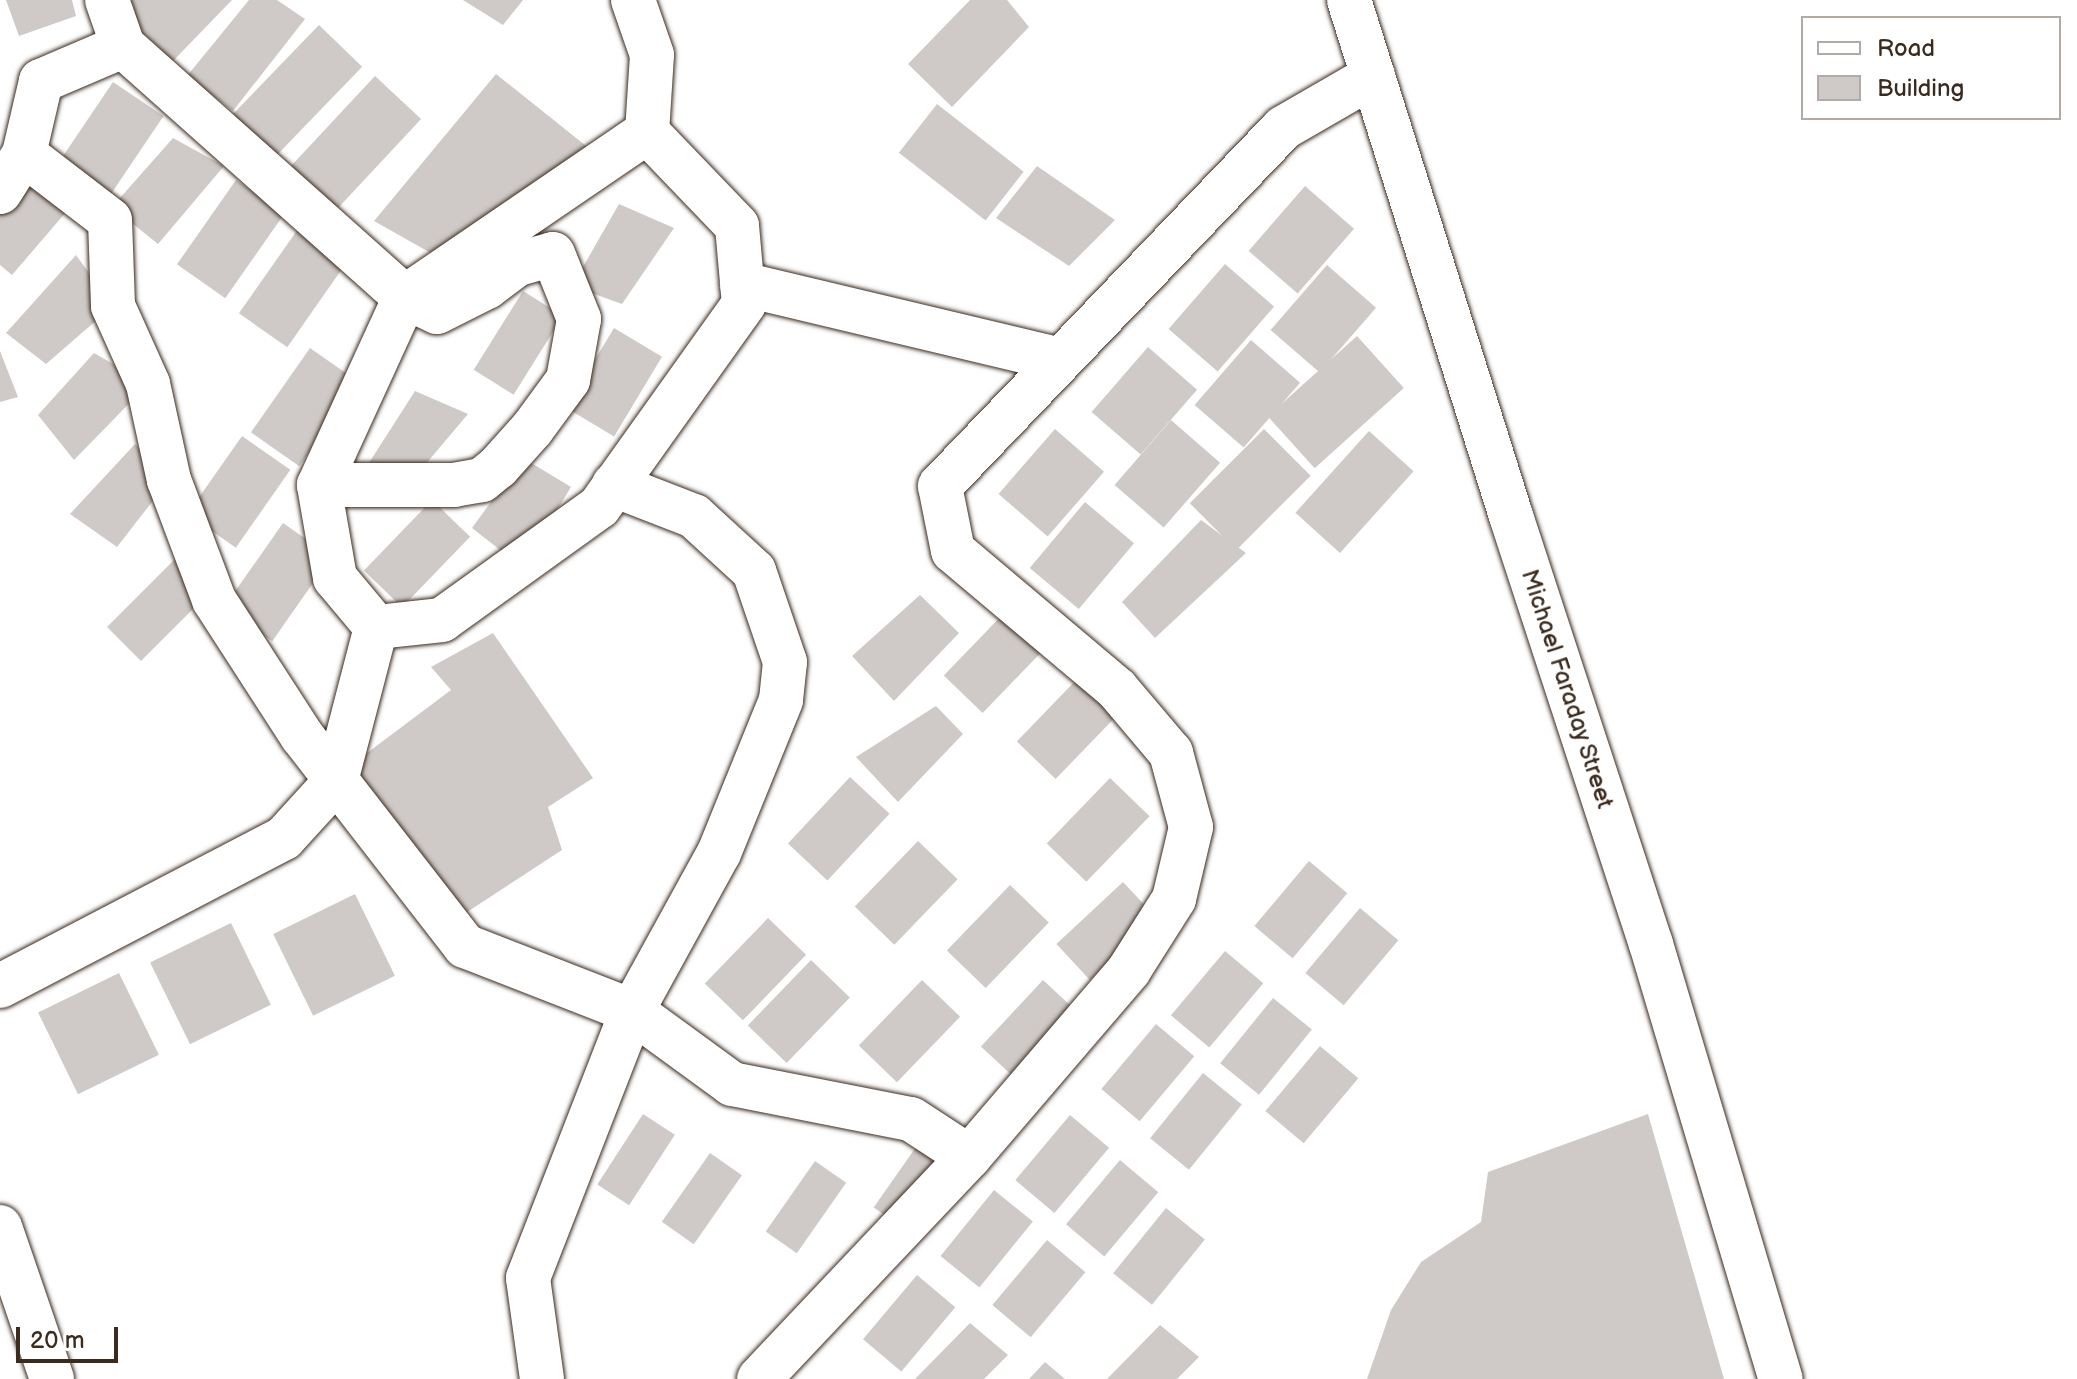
<!DOCTYPE html>
<html>
<head>
<meta charset="utf-8">
<style>
	body { margin:0 }
	#map { position:relative; width:2077px; height:1379px; overflow:hidden; background:#fff; font-family:"Balsamiq Sans",sans-serif }
	div>[style] { position:absolute }
	.building>* { inset:0; background:#cfcac7; transform-origin:0 0 }
	.roads { filter:drop-shadow(0 0 2px #3b2a1e) drop-shadow(0 0 2px #3b2a1e) }
	.minor>* { height:44px; margin:-22px; padding:0 22px; transform-origin:22px; border-radius:22px; background:#fff }
	span { translate:-50% -50%; white-space:nowrap; text-align:center; line-height:1.15; -webkit-text-stroke:8px #fff; paint-order:stroke }
	.street-label { font-size:24px; color:#3b2a1e }
	.legend { position:absolute; left:1801px; top:16px; width:260px; height:104px; box-sizing:border-box; background:#fff; border:2px solid #b1aaa5; margin:0; padding:10px 14px; list-style:none; font-size:24px; color:#3b2a1e }
	.legend li { display:flex; align-items:center; gap:16px; height:40px }
	.legend b { width:40px; border:2px solid #b1aaa5 }
	.scale { position:absolute; left:16px; top:1327px; width:102px; height:36px; box-sizing:border-box; border:4px solid #3b2a1e; border-top:0; padding-left:10px; font-size:24px; line-height:28px; white-space:nowrap; color:#3b2a1e; -webkit-text-stroke:6px #fff; paint-order:stroke }
</style>
</head>
<body>
<div id="map">
	<div class="building">
		<div style="clip-path:polygon(6px 0,72px 0,76px 16px,19px 36px)"></div>
		<div style="clip-path:polygon(123px 0,232px 0,173px 61px,133px 24px)"></div>
		<div style="clip-path:polygon(249px 0,277px 0,305px 19px,233px 111px,187px 76px)"></div>
		<div style="clip-path:polygon(463px 0,523px 0,503px 25px)"></div>
		<div style="clip-path:polygon(970px 0,1007px 0,1029px 27px,952px 107px,908px 64px)"></div>
		<div style="left:319px;top:25px;width:60px;height:132px;rotate:44deg"></div>
		<div style="clip-path:polygon(496px 74px,605px 161px,452px 265px,374px 221px)"></div>
		<div style="left:375px;top:76px;width:63px;height:132px;rotate:43deg"></div>
		<div style="left:113px;top:82px;width:61px;height:98px;rotate:34deg"></div>
		<div style="left:937px;top:104px;width:110px;height:62px;rotate:38deg"></div>
		<div style="clip-path:polygon(173px 138px,224px 166px,158px 244px,112px 207px)"></div>
		<div style="clip-path:polygon(1037px 166px,1115px 220px,1069px 266px,996px 218px)"></div>
		<div style="clip-path:polygon(38px 170px,73px 204px,12px 275px,0 265px,0 213px)"></div>
		<div style="left:236px;top:180px;width:59px;height:103px;rotate:35deg"></div>
		<div style="left:1305px;top:186px;width:65px;height:86px;rotate:41deg"></div>
		<div style="clip-path:polygon(619px 204px,674px 228px,622px 304px,572px 286px)"></div>
		<div style="left:298px;top:229px;width:59px;height:103px;rotate:35deg"></div>
		<div style="clip-path:polygon(76px 255px,113px 306px,46px 364px,6px 333px)"></div>
		<div style="left:1225px;top:264px;width:65px;height:86px;rotate:41deg"></div>
		<div style="left:1327px;top:265px;width:65px;height:86px;rotate:41deg"></div>
		<div style="left:523px;top:291px;width:47px;height:93px;rotate:32deg"></div>
		<div style="left:614px;top:328px;width:56px;height:93px;rotate:31deg"></div>
		<div style="left:1357px;top:336px;width:70px;height:120px;rotate:48deg"></div>
		<div style="left:1251px;top:340px;width:65px;height:86px;rotate:41deg"></div>
		<div style="left:1148px;top:347px;width:65px;height:86px;rotate:41deg"></div>
		<div style="left:310px;top:348px;width:59px;height:103px;rotate:35deg"></div>
		<div style="clip-path:polygon(0 351px,18px 397px,0 402px)"></div>
		<div style="clip-path:polygon(94px 353px,148px 384px,74px 460px,38px 415px)"></div>
		<div style="clip-path:polygon(415px 391px,468px 414px,408px 485px,367px 466px)"></div>
		<div style="left:1171px;top:420px;width:65px;height:86px;rotate:41deg"></div>
		<div style="left:1055px;top:429px;width:65px;height:86px;rotate:41deg"></div>
		<div style="left:1264px;top:429px;width:66px;height:105px;rotate:45deg"></div>
		<div style="left:1369px;top:431px;width:60px;height:110px;rotate:42deg"></div>
		<div style="left:242px;top:436px;width:59px;height:95px;rotate:35deg"></div>
		<div style="clip-path:polygon(135px 444px,169px 480px,117px 547px,70px 514px)"></div>
		<div style="clip-path:polygon(523px 458px,571px 487px,551px 520px,509px 557px,472px 528px)"></div>
		<div style="left:432px;top:500px;width:53px;height:98px;rotate:44deg"></div>
		<div style="left:1085px;top:502px;width:64px;height:86px;rotate:40deg"></div>
		<div style="clip-path:polygon(1201px 520px,1246px 553px,1155px 638px,1122px 602px)"></div>
		<div style="left:283px;top:523px;width:59px;height:103px;rotate:35deg"></div>
		<div style="left:177px;top:557px;width:48px;height:99px;rotate:45deg"></div>
		<div style="clip-path:polygon(920px 595px,959px 633px,894px 701px,852px 656px)"></div>
		<div style="left:1007px;top:610px;width:54px;height:91px;rotate:44deg"></div>
		<div style="clip-path:polygon(493px 633px,593px 778px,548px 807px,562px 850px,455px 920px,356px 784px,355px 762px,451px 690px,431px 667px)"></div>
		<div style="left:1080px;top:676px;width:54px;height:91px;rotate:44deg"></div>
		<div style="clip-path:polygon(936px 706px,963px 734px,898px 802px,856px 757px)"></div>
		<div style="left:850px;top:777px;width:54px;height:91px;rotate:43deg"></div>
		<div style="left:1110px;top:778px;width:55px;height:91px;rotate:44deg"></div>
		<div style="left:918px;top:841px;width:55px;height:91px;rotate:44deg"></div>
		<div style="left:1309px;top:861px;width:50px;height:85px;rotate:40deg"></div>
		<div style="left:1123px;top:882px;width:49px;height:91px;rotate:47deg"></div>
		<div style="left:1010px;top:885px;width:54px;height:91px;rotate:44deg"></div>
		<div style="left:355px;top:894px;width:91px;height:91px;rotate:64deg"></div>
		<div style="left:1360px;top:908px;width:50px;height:85px;rotate:40deg"></div>
		<div style="left:768px;top:918px;width:53px;height:91px;rotate:44deg"></div>
		<div style="left:231px;top:923px;width:91px;height:90px;rotate:64deg"></div>
		<div style="left:1225px;top:951px;width:50px;height:84px;rotate:40deg"></div>
		<div style="left:811px;top:960px;width:54px;height:91px;rotate:44deg"></div>
		<div style="left:119px;top:973px;width:91px;height:90px;rotate:64deg"></div>
		<div style="left:922px;top:980px;width:53px;height:91px;rotate:44deg"></div>
		<div style="left:1043px;top:980px;width:54px;height:91px;rotate:43deg"></div>
		<div style="left:1273px;top:998px;width:50px;height:84px;rotate:39deg"></div>
		<div style="left:1156px;top:1024px;width:50px;height:85px;rotate:40deg"></div>
		<div style="left:1320px;top:1046px;width:50px;height:85px;rotate:40deg"></div>
		<div style="left:1203px;top:1073px;width:50px;height:84px;rotate:39deg"></div>
		<div style="left:643px;top:1114px;width:38px;height:84px;rotate:33deg"></div>
		<div style="clip-path:polygon(1648px 1114px,1724px 1379px,1367px 1379px,1391px 1310px,1421px 1262px,1481px 1222px,1488px 1172px)"></div>
		<div style="left:1070px;top:1115px;width:51px;height:85px;rotate:40deg"></div>
		<div style="left:923px;top:1137px;width:39px;height:86px;rotate:35deg"></div>
		<div style="left:710px;top:1153px;width:39px;height:84px;rotate:35deg"></div>
		<div style="left:1120px;top:1160px;width:50px;height:84px;rotate:40deg"></div>
		<div style="left:815px;top:1161px;width:38px;height:86px;rotate:35deg"></div>
		<div style="left:994px;top:1190px;width:50px;height:85px;rotate:39deg"></div>
		<div style="left:1166px;top:1208px;width:50px;height:84px;rotate:39deg"></div>
		<div style="left:1047px;top:1240px;width:50px;height:85px;rotate:40deg"></div>
		<div style="left:917px;top:1275px;width:50px;height:84px;rotate:40deg"></div>
		<div style="clip-path:polygon(970px 1323px,1008px 1355px,984px 1379px,915px 1379px)"></div>
		<div style="clip-path:polygon(1160px 1325px,1199px 1357px,1177px 1379px,1107px 1379px)"></div>
		<div style="clip-path:polygon(1045px 1362px,1065px 1379px,1029px 1379px)"></div>
	</div>
	<div class="roads">
		<div class="minor">
			<div style="left:107px;top:0;width:49px;rotate:70.8deg"></div>
			<div style="left:123px;top:46px;width:378px;rotate:41.7deg"></div>
			<div style="left:405px;top:297px;width:35px;rotate:25deg"></div>
			<div style="left:437px;top:312px;width:56px;rotate:-26.6deg"></div>
			<div style="left:487px;top:287px;width:39px;rotate:-37deg"></div>
			<div style="left:518px;top:264px;width:36px;rotate:-16deg"></div>
			<div style="left:553px;top:254px;width:70px;rotate:68.2deg"></div>
			<div style="left:579px;top:319px;width:62px;rotate:100.2deg"></div>
			<div style="left:568px;top:380px;width:61px;rotate:126.3deg"></div>
			<div style="left:532px;top:429px;width:51px;rotate:131.8deg"></div>
			<div style="left:498px;top:467px;width:21px;rotate:141deg"></div>
			<div style="left:482px;top:480px;width:27px;rotate:170deg"></div>
			<div style="left:455px;top:485px;width:136px;rotate:180deg"></div>
			<div style="left:633px;top:0;width:58px;rotate:70.9deg"></div>
			<div style="left:652px;top:55px;width:77px;rotate:93.7deg"></div>
			<div style="left:647px;top:132px;width:130px;rotate:46.2deg"></div>
			<div style="left:737px;top:226px;width:78px;rotate:84.9deg"></div>
			<div style="left:744px;top:304px;width:249px;rotate:125.5deg"></div>
			<div style="left:599px;top:507px;width:193px;rotate:144.3deg"></div>
			<div style="left:442px;top:620px;width:66px;rotate:173.9deg"></div>
			<div style="left:376px;top:627px;width:64px;rotate:-129.9deg"></div>
			<div style="left:335px;top:578px;width:94px;rotate:-99.8deg"></div>
			<div style="left:319px;top:485px;width:207px;rotate:-65.4deg"></div>
			<div style="left:405px;top:297px;width:293px;rotate:-34.3deg"></div>
			<div style="left:1349px;top:0;width:541px;rotate:72.57deg"></div>
			<div style="left:1511px;top:516px;width:450px;rotate:71.9deg"></div>
			<div style="left:1651px;top:944px;width:454px;rotate:73.4deg"></div>
			<div style="left:24px;top:154px;width:108px;rotate:37.5deg"></div>
			<div style="left:110px;top:220px;width:86px;rotate:88deg"></div>
			<div style="left:113px;top:306px;width:85px;rotate:65.8deg"></div>
			<div style="left:148px;top:384px;width:98px;rotate:77.7deg"></div>
			<div style="left:169px;top:480px;width:128px;rotate:69.4deg"></div>
			<div style="left:214px;top:600px;width:162px;rotate:57.1deg"></div>
			<div style="left:302px;top:736px;width:266px;rotate:52.2deg"></div>
			<div style="left:465px;top:946px;width:179px;rotate:21.3deg"></div>
			<div style="left:632px;top:1011px;width:124px;rotate:36.1deg"></div>
			<div style="left:732px;top:1084px;width:182px;rotate:11.1deg"></div>
			<div style="left:911px;top:1119px;width:69px;rotate:33.2deg"></div>
			<div style="left:969px;top:1157px;width:246px;rotate:-49.4deg"></div>
			<div style="left:1129px;top:970px;width:84px;rotate:-57.6deg"></div>
			<div style="left:1174px;top:899px;width:74px;rotate:-76.7deg"></div>
			<div style="left:1191px;top:827px;width:77px;rotate:-105.1deg"></div>
			<div style="left:1171px;top:753px;width:84px;rotate:-130.2deg"></div>
			<div style="left:1117px;top:689px;width:214px;rotate:-139.9deg"></div>
			<div style="left:953px;top:551px;width:66px;rotate:-101.3deg"></div>
			<div style="left:940px;top:486px;width:496px;rotate:-46.2deg"></div>
			<div style="left:1283px;top:128px;width:104px;rotate:-30deg"></div>
			<div style="left:0;top:192px;width:45px;rotate:-57.7deg"></div>
			<div style="left:24px;top:154px;width:75px;rotate:-76.9deg"></div>
			<div style="left:41px;top:81px;width:89px;rotate:-23.1deg"></div>
			<div style="left:742px;top:284px;width:327px;rotate:13.4deg"></div>
			<div style="left:0;top:986px;width:320px;rotate:-27.5deg"></div>
			<div style="left:284px;top:838px;width:77px;rotate:-47.6deg"></div>
			<div style="left:336px;top:781px;width:159px;rotate:-75.4deg"></div>
			<div style="left:0;top:1227px;width:161px;rotate:71.1deg"></div>
			<div style="left:542px;top:1379px;width:102px;rotate:-97.9deg"></div>
			<div style="left:528px;top:1278px;width:287px;rotate:-68.7deg"></div>
			<div style="left:632px;top:1011px;width:180px;rotate:-61.2deg"></div>
			<div style="left:719px;top:853px;width:165px;rotate:-67.9deg"></div>
			<div style="left:781px;top:700px;width:38px;rotate:-84deg"></div>
			<div style="left:785px;top:662px;width:96px;rotate:-108.8deg"></div>
			<div style="left:754px;top:571px;width:81px;rotate:-137.5deg"></div>
			<div style="left:694px;top:516px;width:86px;rotate:-158.8deg"></div>
			<div style="left:759px;top:1379px;width:306px;rotate:-46.6deg"></div>
		</div>
	</div>
	<div class="street-label">
		<span style="left:1567px;top:689px;rotate:72deg">Michael Faraday Street</span>
	</div>
	<ul class="legend">
	<li><b style="height:10px;background:#fff"></b>Road</li>
	<li><b style="height:22px;background:#cfcac7"></b>Building</li>
	</ul>
	<div class="scale">20 m</div>
</div>
</body>
</html>
